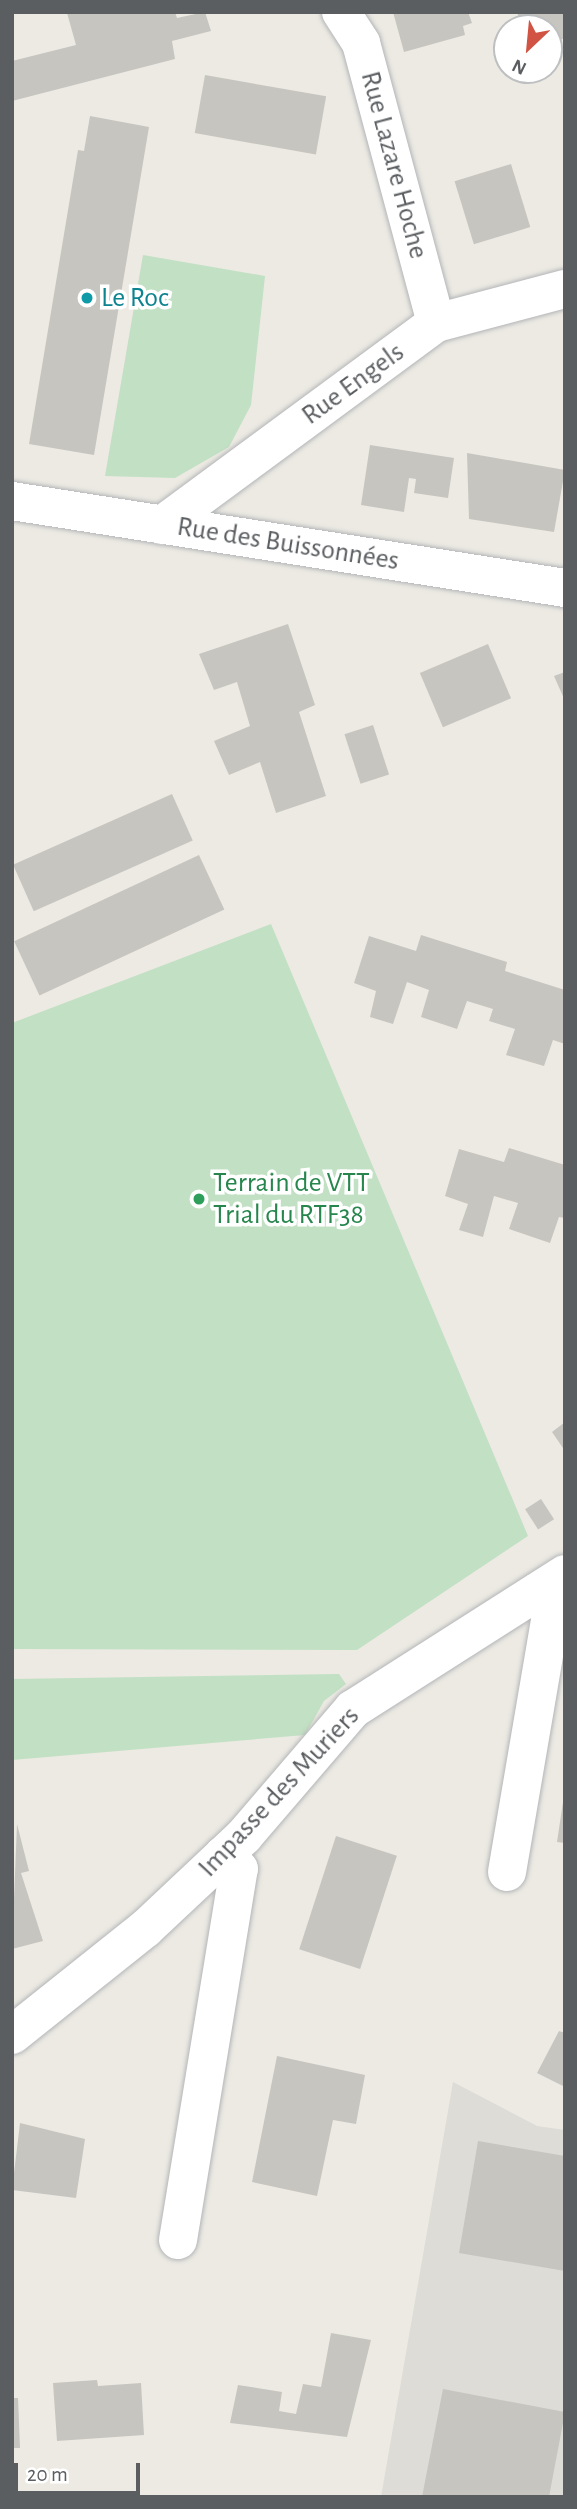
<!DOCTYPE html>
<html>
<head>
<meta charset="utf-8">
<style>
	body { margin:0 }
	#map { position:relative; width:577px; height:2509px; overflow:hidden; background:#eceae3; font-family:"Alegreya Sans",sans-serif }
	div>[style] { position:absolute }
	.industrial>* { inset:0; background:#dddcd7 }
	.green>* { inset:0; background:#c2e0c3 }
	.building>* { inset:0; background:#c7c5bf; transform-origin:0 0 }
	.roads { filter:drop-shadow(0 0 2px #b3b5b8) drop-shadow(0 0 2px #b3b5b8) }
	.minor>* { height:38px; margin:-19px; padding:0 19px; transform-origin:19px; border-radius:19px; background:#fff }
	.dots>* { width:19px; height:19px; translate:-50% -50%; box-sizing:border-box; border:4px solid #fff; border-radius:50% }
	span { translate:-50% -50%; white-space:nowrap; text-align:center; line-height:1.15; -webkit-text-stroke:7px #fff; paint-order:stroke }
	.street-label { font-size:28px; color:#5b5e61 }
	.culture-label { font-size:28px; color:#0d838f }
	.left { translate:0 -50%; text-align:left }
	.leisure-label { font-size:28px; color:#27864d }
	.frame { position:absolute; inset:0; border:14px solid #5b5e61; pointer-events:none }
	.north { position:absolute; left:493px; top:14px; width:70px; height:70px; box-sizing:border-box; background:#fff; border:2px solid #bdbfc0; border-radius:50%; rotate:206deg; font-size:19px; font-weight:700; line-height:28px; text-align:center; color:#5b5e61 }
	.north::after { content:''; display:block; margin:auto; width:24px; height:32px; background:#d15343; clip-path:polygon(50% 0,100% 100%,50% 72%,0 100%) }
	.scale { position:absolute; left:14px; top:2463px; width:126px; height:32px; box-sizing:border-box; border:4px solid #5b5e61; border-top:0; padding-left:9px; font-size:21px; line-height:24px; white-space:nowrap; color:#5b5e61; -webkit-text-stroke:5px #fff; paint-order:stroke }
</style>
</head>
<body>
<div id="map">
	<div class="industrial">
		<div style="clip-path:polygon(453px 2082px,537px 2126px,565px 2130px,565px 2497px,381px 2497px)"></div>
	</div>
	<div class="green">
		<div style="clip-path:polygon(143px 255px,265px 276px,251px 405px,229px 447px,175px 478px,105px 476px)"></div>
		<div style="clip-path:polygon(271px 924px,528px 1536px,357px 1650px,12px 1649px,12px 1023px)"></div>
		<div style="clip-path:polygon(339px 1674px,346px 1684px,324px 1701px,305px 1735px,12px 1760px,12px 1679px)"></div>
	</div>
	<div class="building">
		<div style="clip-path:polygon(175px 12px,177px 18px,205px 12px,211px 31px,172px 41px,175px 59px,12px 101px,12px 61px,76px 45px,67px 13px)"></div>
		<div style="clip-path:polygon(393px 12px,468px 12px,472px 23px,463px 26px,465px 35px,404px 52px)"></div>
		<div style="clip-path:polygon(517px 12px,565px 12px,565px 38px,549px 44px,549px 28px,522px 28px)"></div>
		<div style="left:205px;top:75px;width:123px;height:59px;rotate:10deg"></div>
		<div style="clip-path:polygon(90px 116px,149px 127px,94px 455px,29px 444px,78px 150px,84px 151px)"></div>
		<div style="left:511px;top:164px;width:66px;height:59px;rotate:73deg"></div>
		<div style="clip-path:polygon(370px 445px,454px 458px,448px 498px,414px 493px,416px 479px,409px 478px,404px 512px,361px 505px)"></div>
		<div style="clip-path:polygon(467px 453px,565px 470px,554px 532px,469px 519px)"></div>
		<div style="clip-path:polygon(288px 624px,315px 705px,299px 712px,326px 796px,276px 813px,260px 762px,229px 775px,214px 741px,250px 726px,237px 682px,214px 690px,199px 654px)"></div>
		<div style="left:488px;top:644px;width:59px;height:74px;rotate:67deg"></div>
		<div style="clip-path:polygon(565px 672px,565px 701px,554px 676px)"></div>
		<div style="left:373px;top:725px;width:52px;height:30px;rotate:72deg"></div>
		<div style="left:172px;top:794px;width:51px;height:174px;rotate:66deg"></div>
		<div style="left:199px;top:855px;width:60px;height:204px;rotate:65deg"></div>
		<div style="clip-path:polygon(421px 935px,507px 962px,505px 971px,565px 990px,565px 1044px,553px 1040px,544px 1066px,506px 1055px,515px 1029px,489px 1021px,493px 1009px,467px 1001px,457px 1029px,421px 1017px,429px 990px,407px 982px,393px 1024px,370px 1017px,376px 991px,354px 983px,369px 936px,416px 951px)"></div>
		<div style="clip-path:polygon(509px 1148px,565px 1165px,565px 1218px,559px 1217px,550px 1243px,509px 1229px,518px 1203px,494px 1196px,483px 1237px,459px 1230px,468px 1204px,445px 1196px,459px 1149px,504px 1162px)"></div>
		<div style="clip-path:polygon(565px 1422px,565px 1451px,552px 1432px)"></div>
		<div style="left:541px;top:1499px;width:24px;height:19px;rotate:57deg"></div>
		<div style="clip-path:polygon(563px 1802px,565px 1802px,565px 1843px,557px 1842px)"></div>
		<div style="clip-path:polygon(17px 1824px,29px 1871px,21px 1873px,43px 1941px,12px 1949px)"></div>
		<div style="left:336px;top:1836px;width:64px;height:119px;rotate:18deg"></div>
		<div style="clip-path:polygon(559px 2031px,565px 2033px,565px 2087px,537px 2073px)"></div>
		<div style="clip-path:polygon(277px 2056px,365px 2075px,356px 2124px,333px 2120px,317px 2196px,252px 2182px)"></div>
		<div style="clip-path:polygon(20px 2123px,85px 2139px,76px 2198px,12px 2190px)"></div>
		<div style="clip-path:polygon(478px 2141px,565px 2156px,565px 2271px,459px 2253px)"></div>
		<div style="clip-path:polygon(331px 2333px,371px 2340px,347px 2437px,230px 2423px,238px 2385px,282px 2392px,279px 2411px,296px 2414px,303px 2384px,321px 2387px)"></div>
		<div style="clip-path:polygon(97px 2380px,98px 2386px,141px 2383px,144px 2435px,57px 2441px,53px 2383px)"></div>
		<div style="clip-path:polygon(443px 2389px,565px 2412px,549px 2497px,422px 2497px)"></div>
		<div style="clip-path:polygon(12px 2398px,18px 2398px,20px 2448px,12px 2448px)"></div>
	</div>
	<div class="roads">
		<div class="minor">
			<div style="left:341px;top:12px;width:37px;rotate:57deg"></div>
			<div style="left:361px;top:43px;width:290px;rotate:75deg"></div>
			<div style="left:12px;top:501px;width:560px;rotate:8.94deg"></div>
			<div style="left:162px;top:525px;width:340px;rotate:-36.4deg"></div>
			<div style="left:436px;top:323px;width:133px;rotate:-14.8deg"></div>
			<div style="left:507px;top:1872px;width:262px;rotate:-80.3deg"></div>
			<div style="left:551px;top:1614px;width:26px;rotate:-122deg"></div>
			<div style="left:12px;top:2035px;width:170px;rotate:-38.6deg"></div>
			<div style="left:145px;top:1929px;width:136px;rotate:-43.2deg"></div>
			<div style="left:244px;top:1836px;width:167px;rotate:-49.4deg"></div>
			<div style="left:353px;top:1709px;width:251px;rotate:-32.5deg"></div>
			<div style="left:178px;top:2240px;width:376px;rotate:-80.7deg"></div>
			<div style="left:239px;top:1869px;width:21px;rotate:-139deg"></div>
		</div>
	</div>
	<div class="dots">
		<div style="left:87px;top:298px;background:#0f9aa8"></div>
		<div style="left:199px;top:1199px;background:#2e9e5b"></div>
	</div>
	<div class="street-label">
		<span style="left:394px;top:165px;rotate:75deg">Rue Lazare Hoche</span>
		<span style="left:353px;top:384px;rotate:-36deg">Rue Engels</span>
		<span style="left:288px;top:544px;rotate:9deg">Rue des Buissonnées</span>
		<span style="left:279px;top:1792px;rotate:-47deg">Impasse des Muriers</span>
	</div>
	<div class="culture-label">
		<span class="left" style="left:101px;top:298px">Le Roc</span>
	</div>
	<div class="leisure-label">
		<span class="left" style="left:213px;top:1199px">Terrain de VTT<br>Trial du RTF38</span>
	</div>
	<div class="frame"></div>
	<div class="north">N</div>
	<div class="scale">20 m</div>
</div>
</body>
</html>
